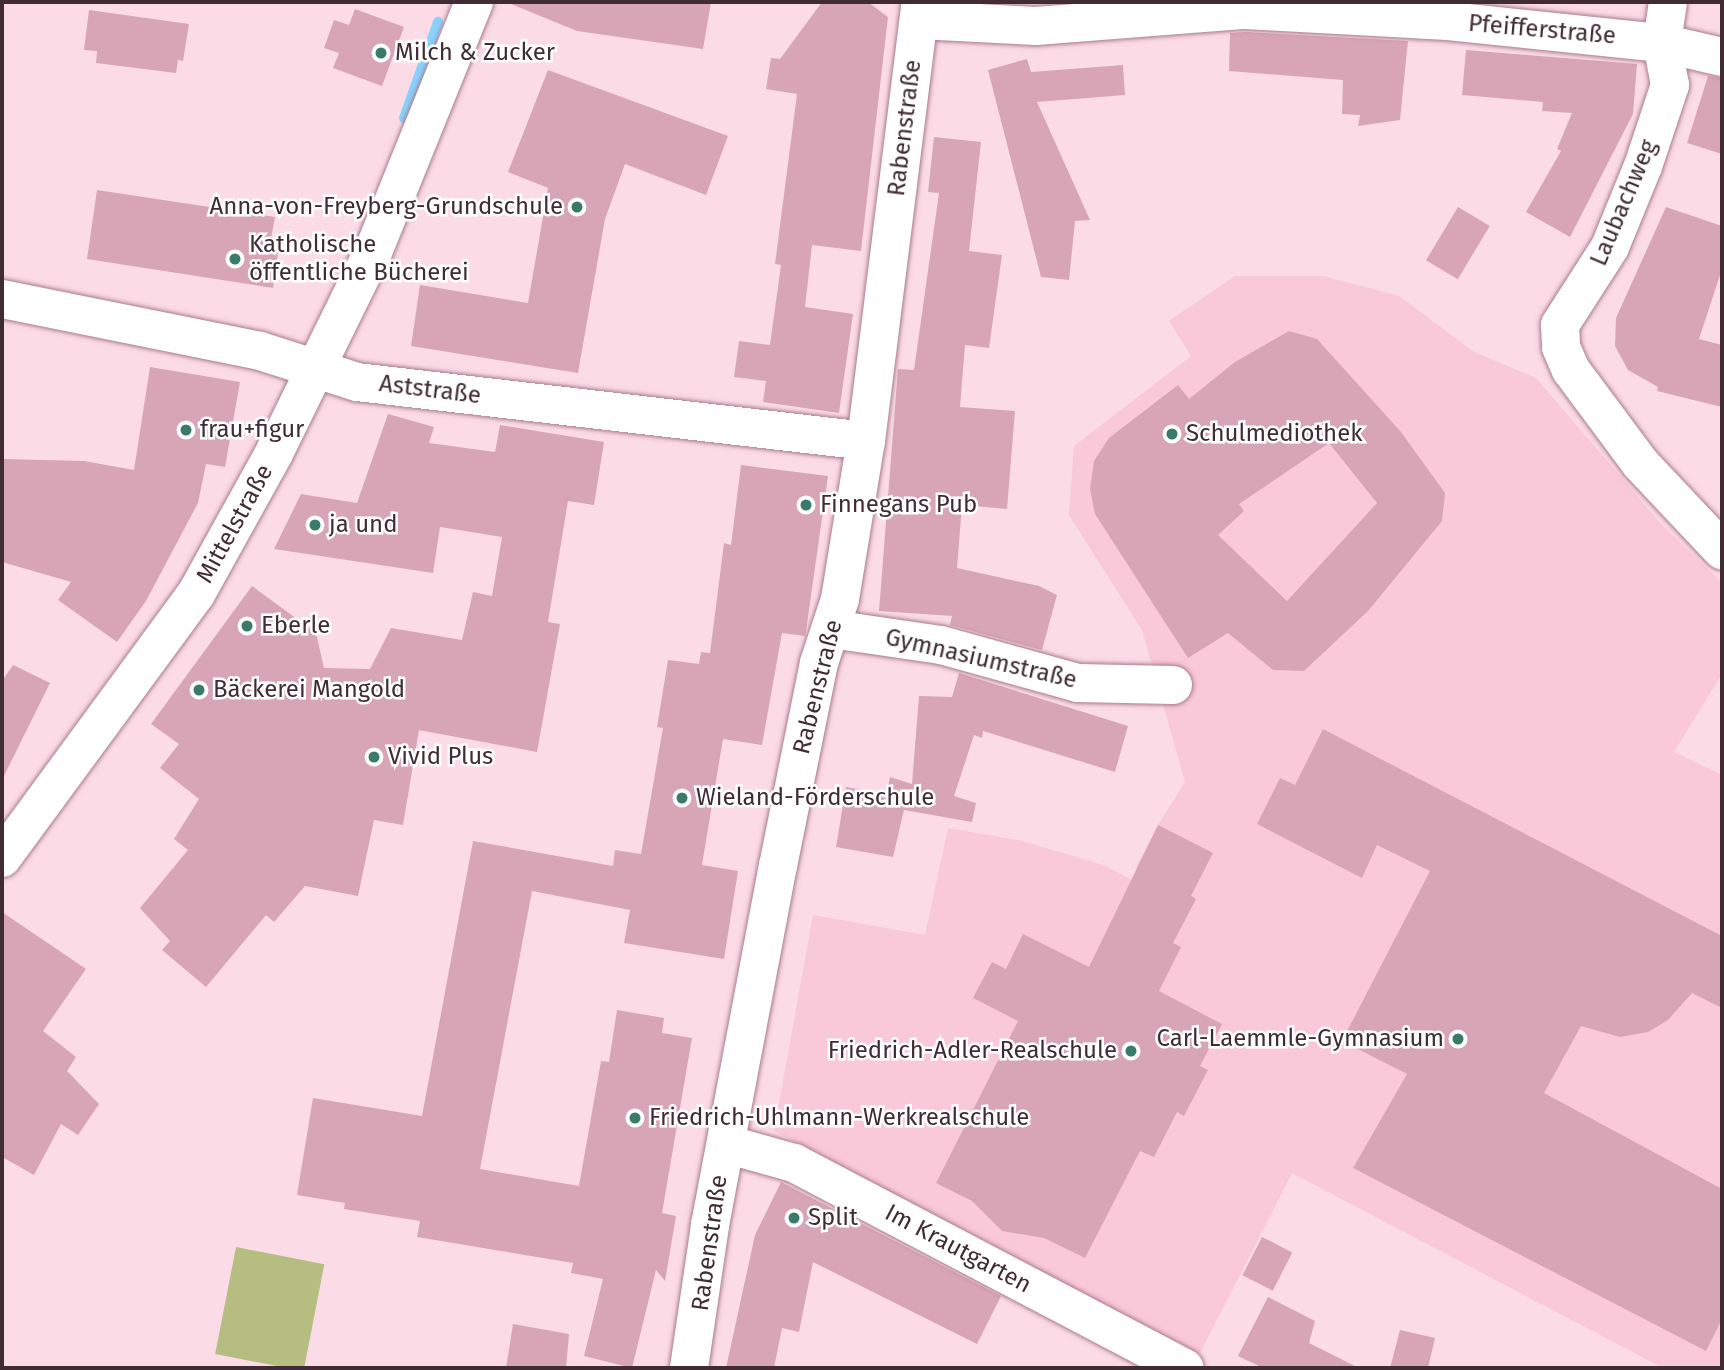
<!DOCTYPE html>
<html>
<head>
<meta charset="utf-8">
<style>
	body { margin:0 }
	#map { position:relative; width:1724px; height:1370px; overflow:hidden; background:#fbdbe6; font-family:"Fira Sans",sans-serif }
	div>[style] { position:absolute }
	.built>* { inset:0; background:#f9c8d9 }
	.green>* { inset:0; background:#b5be80; transform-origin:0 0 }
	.stream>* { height:10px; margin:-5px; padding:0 5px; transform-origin:5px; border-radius:5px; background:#89d2fe }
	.building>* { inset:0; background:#d8a5b7; transform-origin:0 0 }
	.roads { filter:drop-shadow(0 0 2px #ab7b8c) drop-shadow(0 0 2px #ab7b8c) }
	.minor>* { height:38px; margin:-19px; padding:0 19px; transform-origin:19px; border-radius:19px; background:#fff }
	.dots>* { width:19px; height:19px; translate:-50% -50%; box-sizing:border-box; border:4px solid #fff; border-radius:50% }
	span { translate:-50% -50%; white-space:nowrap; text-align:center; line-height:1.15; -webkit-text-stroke:5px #fff; paint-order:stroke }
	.street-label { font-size:24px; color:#412c34 }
	.poi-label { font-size:24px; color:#412c34 }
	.left { translate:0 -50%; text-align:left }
	.right { translate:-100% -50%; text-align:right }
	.frame { position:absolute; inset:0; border:4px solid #412c34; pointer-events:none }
</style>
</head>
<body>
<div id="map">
	<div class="built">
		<div style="clip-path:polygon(1235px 276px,1323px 276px,1399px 296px,1474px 352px,1536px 378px,1662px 525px,1722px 583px,1722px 674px,1674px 752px,1722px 775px,1722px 1368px,1663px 1368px,1292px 1173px,1199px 1355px,774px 1131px,813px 915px,925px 935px,948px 828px,1022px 841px,1104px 865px,1134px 881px,1139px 871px,1135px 869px,1158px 825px,1185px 782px,1142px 630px,1069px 515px,1074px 446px,1191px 356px,1169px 321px)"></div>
	</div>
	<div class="green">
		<div style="left:236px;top:1247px;width:90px;height:109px;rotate:11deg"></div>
	</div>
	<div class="stream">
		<div style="left:404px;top:118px;width:102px;rotate:-70.5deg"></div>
	</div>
	<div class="building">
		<div style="clip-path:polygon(506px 2px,711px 2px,703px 49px,577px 31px)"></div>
		<div style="clip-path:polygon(822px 2px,868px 2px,888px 17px,861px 251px,812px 245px,805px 307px,853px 314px,839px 413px,763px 402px,766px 381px,734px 377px,739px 341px,770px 345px,781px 265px,775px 264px,797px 94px,766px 89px,771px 58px,780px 59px)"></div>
		<div style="clip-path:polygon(355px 9px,404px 27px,382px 86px,333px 68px,339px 53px,324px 48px,334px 20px,349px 25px)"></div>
		<div style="clip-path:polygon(89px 10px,189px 24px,183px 61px,178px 60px,176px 73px,96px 63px,97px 51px,84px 50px)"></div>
		<div style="clip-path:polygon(1245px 32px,1408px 41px,1400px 120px,1358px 126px,1360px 115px,1342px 114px,1343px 80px,1229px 71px,1230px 33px)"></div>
		<div style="clip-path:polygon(1466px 50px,1637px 64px,1633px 114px,1570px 237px,1526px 212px,1561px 151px,1557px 149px,1572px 113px,1542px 111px,1543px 102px,1462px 95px)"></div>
		<div style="clip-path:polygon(1027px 59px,1031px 72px,1123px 65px,1125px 95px,1037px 102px,1090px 220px,1075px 221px,1069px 280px,1041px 277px,988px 70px)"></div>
		<div style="clip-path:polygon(548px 70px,728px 136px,706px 195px,625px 164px,605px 219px,578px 373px,411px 346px,420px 285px,528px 303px,548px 188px,508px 172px)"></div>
		<div style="clip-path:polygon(1708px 76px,1722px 78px,1722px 154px,1687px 143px)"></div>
		<div style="clip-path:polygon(934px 137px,981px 142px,969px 251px,1002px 255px,989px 348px,965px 345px,960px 407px,1015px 411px,1007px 509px,962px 505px,957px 568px,1039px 586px,1057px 595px,1042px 650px,950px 625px,952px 616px,879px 611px,898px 369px,914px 370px,939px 193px,928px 192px)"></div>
		<div style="clip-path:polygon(97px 190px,275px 217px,270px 244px,279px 245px,273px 288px,87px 259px)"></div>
		<div style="left:1458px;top:207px;width:37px;height:62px;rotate:31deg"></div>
		<div style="clip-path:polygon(1666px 207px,1722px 226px,1722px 269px,1699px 339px,1722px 345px,1722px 407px,1657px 391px,1658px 387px,1628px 370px,1615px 346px,1616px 318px)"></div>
		<div style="clip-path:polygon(evenodd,1289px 331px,1317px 339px,1401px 432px,1445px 493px,1442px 521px,1368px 611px,1304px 671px,1273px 670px,1228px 633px,1188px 658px,1095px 514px,1090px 489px,1094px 461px,1109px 438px,1178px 385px,1189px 399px,1235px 362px,1289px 331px,1329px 443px,1377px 503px,1287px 601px,1218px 535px,1244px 511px,1239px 504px,1329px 443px)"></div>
		<div style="clip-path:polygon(150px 367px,240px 382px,225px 467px,206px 464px,198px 503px,146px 601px,117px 642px,58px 600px,71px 582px,2px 562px,2px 459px,84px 461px,134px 470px)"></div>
		<div style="clip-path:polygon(388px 414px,434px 427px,429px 443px,495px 452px,500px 425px,604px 442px,594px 505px,568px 501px,548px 622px,560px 624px,537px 752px,419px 730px,403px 825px,374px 820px,358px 896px,305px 886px,274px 922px,266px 915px,206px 987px,162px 950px,170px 941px,140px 908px,188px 850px,174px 839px,199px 799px,160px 768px,179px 744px,151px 724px,252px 586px,316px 633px,324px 668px,370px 669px,391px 628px,462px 640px,473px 592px,492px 596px,502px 537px,440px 527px,433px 573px,274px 549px,301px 494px,357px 503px)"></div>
		<div style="clip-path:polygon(741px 465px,828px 476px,806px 631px,805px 636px,782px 633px,762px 745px,723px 739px,702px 865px,738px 871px,724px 959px,624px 943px,630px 910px,532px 891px,480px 1169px,579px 1186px,601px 1061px,609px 1062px,617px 1010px,664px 1018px,662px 1033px,692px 1038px,662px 1213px,676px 1216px,665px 1281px,656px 1270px,632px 1368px,584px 1356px,603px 1279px,571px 1273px,573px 1263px,417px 1237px,420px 1221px,344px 1209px,345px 1203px,297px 1195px,313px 1098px,422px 1116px,473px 841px,613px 866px,615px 850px,641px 854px,663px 728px,657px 727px,668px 660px,699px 664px,701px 652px,710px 653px,724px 543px,731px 545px)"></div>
		<div style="clip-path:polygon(13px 665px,50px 683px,2px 780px,2px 681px)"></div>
		<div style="clip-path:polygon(959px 673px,1128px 726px,1115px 772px,983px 731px,982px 738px,974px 735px,954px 796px,976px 803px,972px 822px,904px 810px,893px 857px,836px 847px,846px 787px,887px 794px,890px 777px,912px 784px,919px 696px,952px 697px)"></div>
		<div style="clip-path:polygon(1323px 729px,1722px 936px,1722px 1008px,1692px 993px,1668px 1020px,1648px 1032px,1620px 1037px,1581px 1026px,1544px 1093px,1722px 1189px,1722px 1319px,1706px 1351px,1353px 1168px,1407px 1074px,1342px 1041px,1430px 871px,1377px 845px,1362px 878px,1257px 824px,1280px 778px,1295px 785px)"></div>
		<div style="clip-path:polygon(1158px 825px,1213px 853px,1191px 896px,1196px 899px,1173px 943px,1181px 947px,1159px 991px,1222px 1024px,1200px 1066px,1208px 1070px,1184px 1116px,1177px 1112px,1154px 1157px,1140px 1151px,1085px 1258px,1044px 1238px,1002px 1231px,972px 1201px,936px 1183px,1018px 1021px,973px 998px,992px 962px,1006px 969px,1023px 934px,1089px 967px)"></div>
		<div style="clip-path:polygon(2px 912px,86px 969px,43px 1031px,76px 1057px,67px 1071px,99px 1104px,78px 1135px,61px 1124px,34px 1175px,2px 1157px)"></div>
		<div style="clip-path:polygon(781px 1182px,1001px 1296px,977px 1344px,813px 1262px,799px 1332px,782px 1328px,774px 1368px,726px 1368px,755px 1235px)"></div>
		<div style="left:1262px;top:1237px;width:34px;height:43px;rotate:27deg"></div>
		<div style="clip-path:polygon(1268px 1297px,1315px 1321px,1309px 1343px,1359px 1368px,1263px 1368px,1238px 1356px)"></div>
		<div style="clip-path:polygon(513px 1324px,569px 1334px,566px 1368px,506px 1368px)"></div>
		<div style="clip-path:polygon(1400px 1330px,1435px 1338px,1428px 1368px,1390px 1368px)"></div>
	</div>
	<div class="roads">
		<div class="minor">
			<div style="left:919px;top:20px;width:117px;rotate:2.9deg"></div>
			<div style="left:1036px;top:26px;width:210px;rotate:-4.4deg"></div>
			<div style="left:1245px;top:10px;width:203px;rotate:3.1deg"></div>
			<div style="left:1448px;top:21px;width:215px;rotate:5.9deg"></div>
			<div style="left:1662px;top:43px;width:41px;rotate:-81.7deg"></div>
			<div style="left:1722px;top:57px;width:62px;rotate:-166.9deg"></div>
			<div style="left:1662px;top:43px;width:43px;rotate:79.2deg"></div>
			<div style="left:1670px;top:85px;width:85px;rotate:108.4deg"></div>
			<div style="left:1643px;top:166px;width:87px;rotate:112.2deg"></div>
			<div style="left:1610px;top:247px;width:93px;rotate:122.7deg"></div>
			<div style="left:1560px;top:325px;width:22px;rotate:87deg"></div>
			<div style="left:1561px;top:347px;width:25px;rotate:67deg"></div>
			<div style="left:1571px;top:370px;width:116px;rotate:53.4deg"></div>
			<div style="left:1640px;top:463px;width:120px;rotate:46.7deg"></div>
			<div style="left:2px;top:299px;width:263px;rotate:11.4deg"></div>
			<div style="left:260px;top:351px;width:102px;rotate:17.7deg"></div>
			<div style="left:357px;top:382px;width:512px;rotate:6.61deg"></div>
			<div style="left:831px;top:629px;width:111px;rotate:8.3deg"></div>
			<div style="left:941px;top:645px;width:142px;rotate:15.5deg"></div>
			<div style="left:1078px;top:683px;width:95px;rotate:1.2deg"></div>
			<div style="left:2px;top:858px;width:328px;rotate:-53.7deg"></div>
			<div style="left:196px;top:594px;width:161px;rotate:-61deg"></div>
			<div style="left:274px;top:453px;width:224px;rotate:-63.8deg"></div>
			<div style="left:373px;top:252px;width:270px;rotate:-68deg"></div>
			<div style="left:726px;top:1144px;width:71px;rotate:15.6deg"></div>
			<div style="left:794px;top:1163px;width:441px;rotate:27.7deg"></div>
			<div style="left:689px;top:1368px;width:145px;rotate:-81.6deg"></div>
			<div style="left:710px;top:1225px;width:365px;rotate:-79.3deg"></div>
			<div style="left:778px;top:866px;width:207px;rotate:-78.6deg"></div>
			<div style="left:819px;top:663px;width:67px;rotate:-71.8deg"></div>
			<div style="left:840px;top:599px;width:160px;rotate:-80.7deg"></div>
			<div style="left:866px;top:441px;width:442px;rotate:-82.9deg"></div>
		</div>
	</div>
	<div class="dots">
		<div style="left:381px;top:53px;background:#397a6a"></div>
		<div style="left:577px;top:207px;background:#397a6a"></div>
		<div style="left:235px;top:259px;background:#397a6a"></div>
		<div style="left:186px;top:430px;background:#397a6a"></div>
		<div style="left:1172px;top:434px;background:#397a6a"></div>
		<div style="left:806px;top:505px;background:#397a6a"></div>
		<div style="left:315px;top:525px;background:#397a6a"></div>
		<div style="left:247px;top:626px;background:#397a6a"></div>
		<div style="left:199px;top:690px;background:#397a6a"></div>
		<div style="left:374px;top:757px;background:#397a6a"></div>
		<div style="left:682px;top:798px;background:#397a6a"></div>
		<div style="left:1458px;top:1039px;background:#397a6a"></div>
		<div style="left:1131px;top:1051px;background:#397a6a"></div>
		<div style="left:635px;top:1118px;background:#397a6a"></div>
		<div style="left:794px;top:1218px;background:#397a6a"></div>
	</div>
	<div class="street-label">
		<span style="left:1542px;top:30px;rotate:5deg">Pfeifferstraße</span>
		<span style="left:905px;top:128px;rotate:-83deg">Rabenstraße</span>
		<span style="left:1624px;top:203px;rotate:-67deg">Laubachweg</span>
		<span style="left:430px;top:390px;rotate:7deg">Aststraße</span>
		<span style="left:235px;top:524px;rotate:-61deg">Mittelstraße</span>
		<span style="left:981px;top:659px;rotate:13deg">Gymnasiumstraße</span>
		<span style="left:818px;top:687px;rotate:-76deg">Rabenstraße</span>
		<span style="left:710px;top:1243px;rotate:-82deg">Rabenstraße</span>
		<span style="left:958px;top:1249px;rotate:28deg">Im Krautgarten</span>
	</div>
	<div class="poi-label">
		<span class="left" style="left:395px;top:53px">Milch &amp; Zucker</span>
		<span class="right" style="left:563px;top:207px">Anna-von-Freyberg-Grundschule</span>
		<span class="left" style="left:249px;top:259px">Katholische<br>öffentliche Bücherei</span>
		<span class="left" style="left:200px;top:430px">frau+figur</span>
		<span class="left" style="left:1186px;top:434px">Schulmediothek</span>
		<span class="left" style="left:820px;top:505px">Finnegans Pub</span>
		<span class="left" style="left:329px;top:525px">ja und</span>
		<span class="left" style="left:261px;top:626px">Eberle</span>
		<span class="left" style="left:213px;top:690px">Bäckerei Mangold</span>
		<span class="left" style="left:388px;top:757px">Vivid Plus</span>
		<span class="left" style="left:696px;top:798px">Wieland-Förderschule</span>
		<span class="right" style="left:1444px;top:1039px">Carl-Laemmle-Gymnasium</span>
		<span class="right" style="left:1117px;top:1051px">Friedrich-Adler-Realschule</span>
		<span class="left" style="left:649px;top:1118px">Friedrich-Uhlmann-Werkrealschule</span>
		<span class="left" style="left:808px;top:1218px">Split</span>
	</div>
	<div class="frame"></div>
</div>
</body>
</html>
